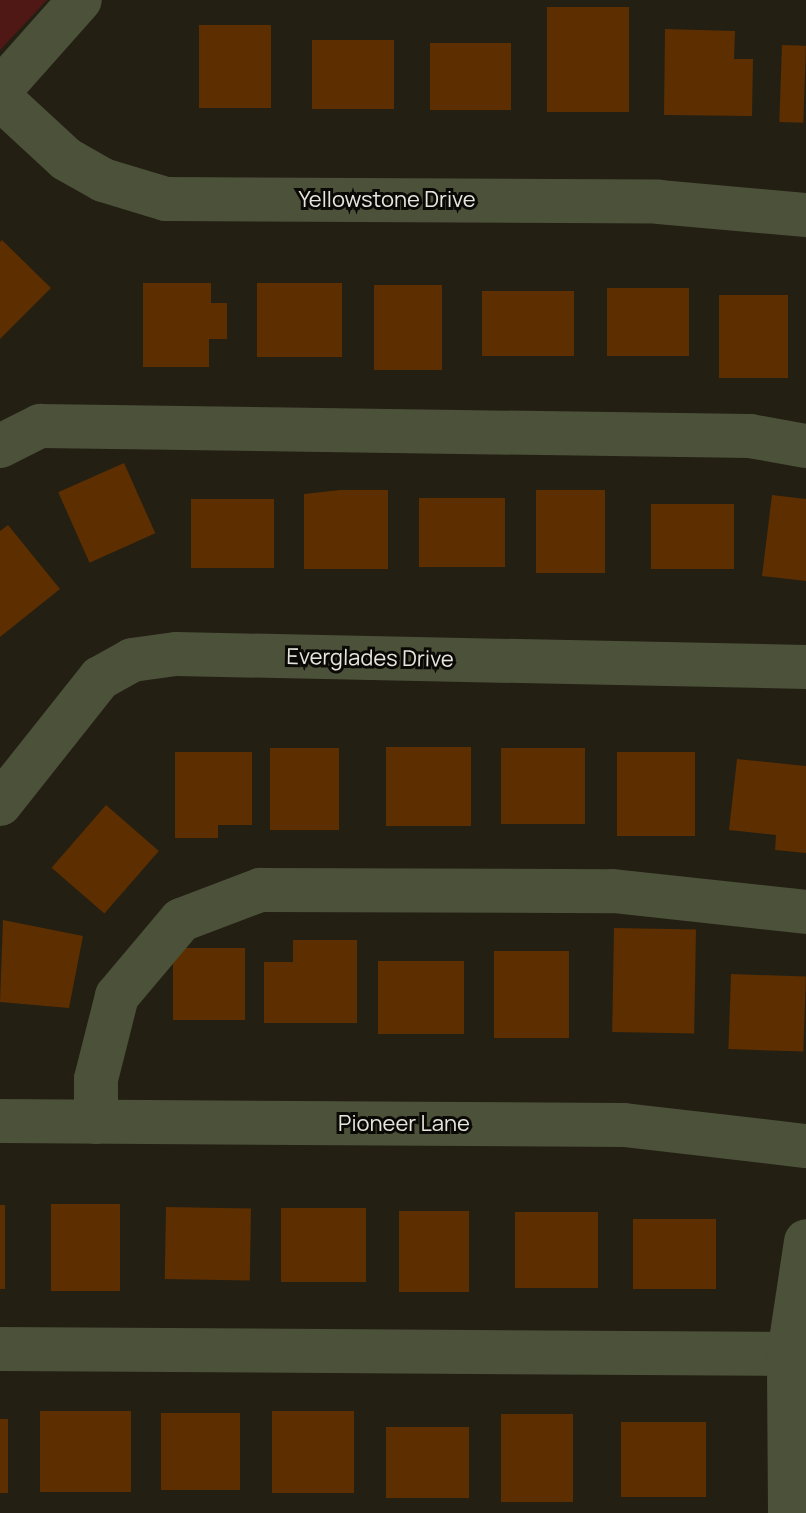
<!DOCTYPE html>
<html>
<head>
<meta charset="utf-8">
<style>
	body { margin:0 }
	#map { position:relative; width:806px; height:1513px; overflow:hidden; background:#231f13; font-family:Manrope,sans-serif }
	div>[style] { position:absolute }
	.green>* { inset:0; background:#4f1815 }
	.building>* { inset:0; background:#5d2e00; transform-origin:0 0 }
	.minor>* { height:44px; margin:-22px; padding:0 22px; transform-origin:22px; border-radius:22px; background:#4b5239 }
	span { translate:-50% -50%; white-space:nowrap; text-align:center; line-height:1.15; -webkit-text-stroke:6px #0b0905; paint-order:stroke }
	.street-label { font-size:22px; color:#e7e5dd }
</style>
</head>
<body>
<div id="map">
	<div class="green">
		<div style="clip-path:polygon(0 0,47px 0,0 50px)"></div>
	</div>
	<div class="building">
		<div style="left:547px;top:7px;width:82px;height:105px"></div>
		<div style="left:199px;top:25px;width:72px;height:83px"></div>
		<div style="clip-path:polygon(665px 29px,735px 31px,734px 59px,753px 59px,752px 116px,664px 115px)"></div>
		<div style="left:312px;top:40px;width:82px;height:69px"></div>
		<div style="left:430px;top:43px;width:81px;height:67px"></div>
		<div style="left:782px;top:45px;width:24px;height:77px;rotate:2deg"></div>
		<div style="clip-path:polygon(2px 240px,51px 288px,0 339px,0 242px)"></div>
		<div style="clip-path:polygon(143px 283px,211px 283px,211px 303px,227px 303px,227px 339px,209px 339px,209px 367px,143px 367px)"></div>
		<div style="left:257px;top:283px;width:85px;height:74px"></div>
		<div style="left:374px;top:285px;width:68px;height:85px"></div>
		<div style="left:607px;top:288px;width:82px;height:68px"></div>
		<div style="left:482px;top:291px;width:92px;height:65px"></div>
		<div style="left:719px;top:295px;width:69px;height:83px"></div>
		<div style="left:124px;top:463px;width:77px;height:72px;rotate:66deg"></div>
		<div style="clip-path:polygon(340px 490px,388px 490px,388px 569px,304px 569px,304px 494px)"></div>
		<div style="left:536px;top:490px;width:69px;height:83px"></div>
		<div style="clip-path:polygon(772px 495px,806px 499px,806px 581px,762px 576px)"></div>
		<div style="left:419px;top:498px;width:86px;height:69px"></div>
		<div style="left:191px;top:499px;width:83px;height:69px"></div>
		<div style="left:651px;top:504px;width:83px;height:65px"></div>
		<div style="clip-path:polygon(8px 525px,60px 589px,0 637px,0 531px)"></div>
		<div style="left:386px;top:747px;width:85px;height:79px"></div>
		<div style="left:270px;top:748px;width:69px;height:82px"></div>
		<div style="left:501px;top:748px;width:84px;height:76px"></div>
		<div style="clip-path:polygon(175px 752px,252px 752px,252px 825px,218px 825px,218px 838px,175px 838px)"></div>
		<div style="left:617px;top:752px;width:78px;height:84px"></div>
		<div style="clip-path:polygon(737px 759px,806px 766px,806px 853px,775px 850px,776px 835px,729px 830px)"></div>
		<div style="left:106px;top:805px;width:70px;height:83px;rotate:41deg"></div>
		<div style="clip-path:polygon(3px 920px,83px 936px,69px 1008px,0 1002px)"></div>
		<div style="left:614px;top:928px;width:82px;height:104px;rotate:1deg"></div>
		<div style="clip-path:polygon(293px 940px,357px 940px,357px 1023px,264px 1023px,264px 962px,293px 962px)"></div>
		<div style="left:173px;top:948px;width:72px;height:72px"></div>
		<div style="left:494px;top:951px;width:75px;height:87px"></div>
		<div style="left:378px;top:961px;width:86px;height:73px"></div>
		<div style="left:731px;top:974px;width:75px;height:75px;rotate:2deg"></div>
		<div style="left:51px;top:1204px;width:69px;height:87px"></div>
		<div style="left:0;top:1205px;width:5px;height:84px"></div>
		<div style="left:166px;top:1207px;width:85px;height:72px;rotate:1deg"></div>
		<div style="left:281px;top:1208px;width:85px;height:74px"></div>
		<div style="left:399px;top:1211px;width:70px;height:81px"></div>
		<div style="left:515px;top:1212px;width:83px;height:76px"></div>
		<div style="left:633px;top:1219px;width:83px;height:70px"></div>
		<div style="left:40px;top:1411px;width:91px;height:81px"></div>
		<div style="left:272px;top:1411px;width:82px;height:82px"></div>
		<div style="left:161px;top:1413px;width:79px;height:77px"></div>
		<div style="left:501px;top:1414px;width:72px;height:88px"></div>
		<div style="left:0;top:1419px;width:8px;height:74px"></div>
		<div style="left:621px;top:1422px;width:85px;height:75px"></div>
		<div style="left:386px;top:1427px;width:83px;height:71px"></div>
	</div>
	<div class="minor">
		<div style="left:0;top:90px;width:120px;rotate:-48.4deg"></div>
		<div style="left:0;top:98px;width:90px;rotate:42.7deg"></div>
		<div style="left:66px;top:159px;width:43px;rotate:29.6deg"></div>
		<div style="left:103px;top:180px;width:66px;rotate:16.8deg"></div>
		<div style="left:166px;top:199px;width:493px;rotate:0.3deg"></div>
		<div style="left:659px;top:202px;width:148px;rotate:5.1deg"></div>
		<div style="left:0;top:446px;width:45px;rotate:-26.6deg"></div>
		<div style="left:40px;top:426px;width:710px;rotate:0.81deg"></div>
		<div style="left:750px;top:436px;width:57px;rotate:10.1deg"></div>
		<div style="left:0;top:804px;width:161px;rotate:-51.6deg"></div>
		<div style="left:100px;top:678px;width:37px;rotate:-29deg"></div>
		<div style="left:132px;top:660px;width:44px;rotate:-7.8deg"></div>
		<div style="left:176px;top:654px;width:630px;rotate:1.18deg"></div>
		<div style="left:0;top:1121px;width:624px;rotate:0.37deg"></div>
		<div style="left:624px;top:1125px;width:183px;rotate:6.6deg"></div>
		<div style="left:96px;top:1122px;width:43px;rotate:-90deg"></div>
		<div style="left:96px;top:1079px;width:86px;rotate:-75.8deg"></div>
		<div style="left:117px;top:996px;width:99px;rotate:-49.9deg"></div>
		<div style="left:181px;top:920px;width:85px;rotate:-20.8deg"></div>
		<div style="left:260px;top:890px;width:353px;rotate:0.2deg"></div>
		<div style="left:613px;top:891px;width:194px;rotate:6.2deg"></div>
		<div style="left:0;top:1349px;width:789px;rotate:0.36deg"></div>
		<div style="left:790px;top:1513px;width:159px;rotate:-90.4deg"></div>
		<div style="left:789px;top:1354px;width:114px;rotate:-81.4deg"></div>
	</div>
	<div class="street-label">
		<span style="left:387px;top:200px">Yellowstone Drive</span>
		<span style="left:370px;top:658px;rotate:1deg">Everglades Drive</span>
		<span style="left:404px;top:1124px">Pioneer Lane</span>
	</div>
</div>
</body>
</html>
